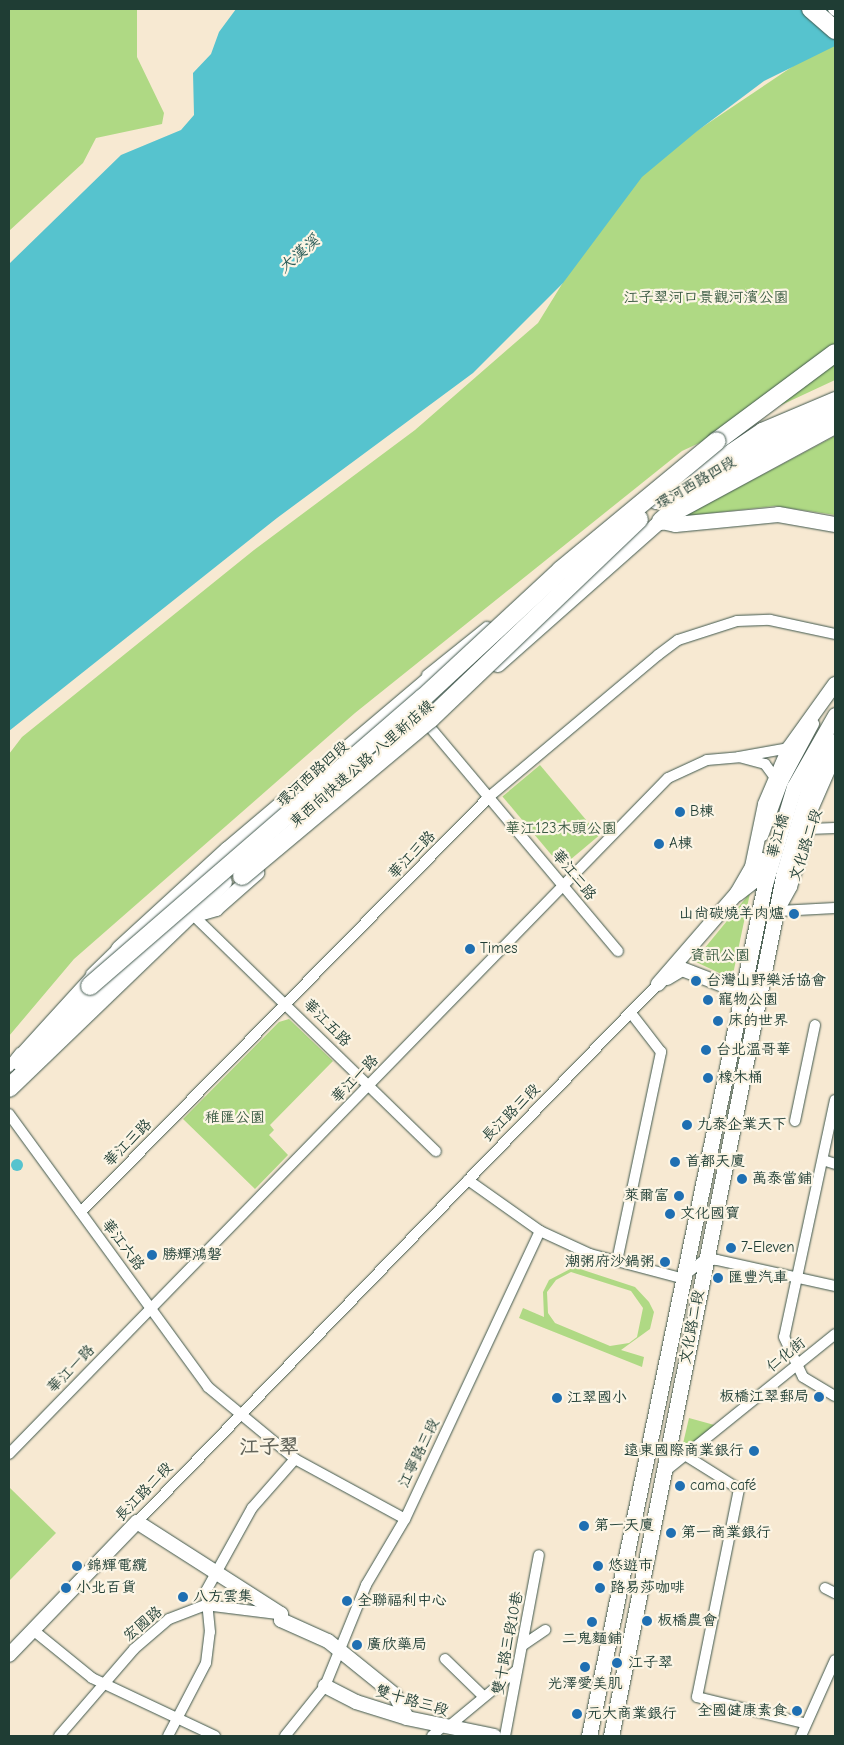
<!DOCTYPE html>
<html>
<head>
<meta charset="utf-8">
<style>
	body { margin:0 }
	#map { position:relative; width:844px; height:1745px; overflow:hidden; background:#f7e9d2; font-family:"Comic Neue","LXGW WenKai TC",sans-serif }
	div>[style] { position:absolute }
	.green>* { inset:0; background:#afd984; transform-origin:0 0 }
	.water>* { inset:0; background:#56c3ce }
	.round { border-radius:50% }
	.roads { filter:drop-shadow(0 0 1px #3f574c) drop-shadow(0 0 1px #3f574c) }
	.street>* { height:10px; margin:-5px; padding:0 5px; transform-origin:5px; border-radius:5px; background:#fff }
	.secondary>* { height:14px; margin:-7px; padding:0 7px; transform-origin:7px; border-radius:7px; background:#fff }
	.primary>* { height:15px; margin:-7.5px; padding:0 7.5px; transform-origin:7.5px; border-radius:7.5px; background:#fff }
	.highway>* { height:18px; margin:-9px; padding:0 9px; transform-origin:9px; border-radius:9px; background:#fff }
	.bridges { filter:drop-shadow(0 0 1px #3f574c) drop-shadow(0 0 1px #3f574c) }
	.highway-bridge>* { height:18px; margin:-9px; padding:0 9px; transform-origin:9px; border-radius:9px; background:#fff }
	.dots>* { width:14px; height:14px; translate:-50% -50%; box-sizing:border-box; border:2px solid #fcf5e5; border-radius:50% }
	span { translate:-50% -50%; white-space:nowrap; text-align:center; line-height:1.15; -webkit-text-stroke:4.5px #fcf5e5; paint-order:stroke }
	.park-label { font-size:15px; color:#3c5c44 }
	.street-label { font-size:15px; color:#1f3d34 }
	.poi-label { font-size:15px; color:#1f3d34 }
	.left { translate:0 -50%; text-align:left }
	.right { translate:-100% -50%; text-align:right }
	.water-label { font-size:16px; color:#2d5e5a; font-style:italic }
	.district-label { font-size:20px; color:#62645a; font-weight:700 }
	.frame { position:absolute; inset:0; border:10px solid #1f3d34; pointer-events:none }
</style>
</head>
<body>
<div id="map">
	<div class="green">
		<div style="clip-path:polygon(9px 9px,137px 9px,137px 57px,164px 113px,162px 124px,96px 138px,83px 163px,9px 231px)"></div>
		<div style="clip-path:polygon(835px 38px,835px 380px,682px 451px,355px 713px,74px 959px,9px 1036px,9px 754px,22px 737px,254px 550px,415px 430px,538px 323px,628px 177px)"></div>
		<div style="clip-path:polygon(835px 436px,835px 515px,775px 506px,685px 516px)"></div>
		<div style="left:540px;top:765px;width:92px;height:49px;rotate:50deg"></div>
		<div style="clip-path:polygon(750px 893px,732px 979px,694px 961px)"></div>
		<div style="clip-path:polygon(289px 1019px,333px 1061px,270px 1125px,274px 1130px,269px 1135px,288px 1155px,255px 1189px,183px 1119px,279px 1022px)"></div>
		<div style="clip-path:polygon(evenodd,574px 1267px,635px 1287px,649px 1302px,654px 1312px,650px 1329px,621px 1350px,644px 1357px,642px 1367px,519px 1318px,523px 1308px,544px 1317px,543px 1292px,549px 1280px,574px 1267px,571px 1272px,631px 1291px,643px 1308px,637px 1337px,629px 1343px,610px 1346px,555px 1323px,548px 1313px,547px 1292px,556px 1280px,571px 1272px)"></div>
		<div style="clip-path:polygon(689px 1418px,718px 1426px,686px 1451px,682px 1448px)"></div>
		<div style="clip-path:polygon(9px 1487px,56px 1533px,9px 1581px)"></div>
	</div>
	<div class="water">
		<div style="clip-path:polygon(236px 9px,835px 9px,835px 46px,764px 81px,696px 132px,642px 177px,563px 283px,473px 373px,277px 518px,9px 731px,9px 264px,121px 155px,181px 130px,194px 115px,193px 73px,211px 54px,219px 32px)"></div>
		<div class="round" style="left:11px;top:1159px;width:12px;height:12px"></div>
	</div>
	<div class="roads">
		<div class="street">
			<div style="left:833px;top:9px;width:3px;rotate:45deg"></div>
			<div style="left:742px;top:450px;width:72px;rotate:-26.2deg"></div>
			<div style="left:427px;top:675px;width:77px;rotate:-38.7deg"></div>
			<div style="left:429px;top:726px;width:294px;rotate:50deg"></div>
			<div style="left:739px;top:757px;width:51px;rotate:-10.2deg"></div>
			<div style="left:809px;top:829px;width:26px;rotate:-2deg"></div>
			<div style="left:804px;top:830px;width:77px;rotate:-66.4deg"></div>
			<div style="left:763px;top:836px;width:58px;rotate:-69.7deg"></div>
			<div style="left:783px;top:782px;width:66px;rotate:-61.9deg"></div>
			<div style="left:781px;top:904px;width:7px;rotate:106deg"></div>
			<div style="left:779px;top:911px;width:56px;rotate:-3.1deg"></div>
			<div style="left:780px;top:909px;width:25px;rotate:-61deg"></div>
			<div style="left:792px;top:887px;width:66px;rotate:-73.2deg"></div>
			<div style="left:195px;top:917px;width:336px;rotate:44.2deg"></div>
			<div style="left:91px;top:974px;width:43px;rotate:-44.1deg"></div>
			<div style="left:9px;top:1067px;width:18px;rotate:-52deg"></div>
			<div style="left:835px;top:1100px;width:242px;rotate:102.1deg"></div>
			<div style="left:784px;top:1337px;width:44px;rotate:64.6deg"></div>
			<div style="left:803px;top:1377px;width:37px;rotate:31deg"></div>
			<div style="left:9px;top:1114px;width:338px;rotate:53.9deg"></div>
			<div style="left:208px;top:1387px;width:113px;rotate:39.6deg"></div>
			<div style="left:295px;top:1459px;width:125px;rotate:28.6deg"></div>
			<div style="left:795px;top:1121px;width:98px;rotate:-78.2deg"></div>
			<div style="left:823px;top:1160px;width:13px;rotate:18deg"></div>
			<div style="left:468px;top:1180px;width:88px;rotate:35.3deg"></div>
			<div style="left:540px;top:1231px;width:55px;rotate:24.7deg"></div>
			<div style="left:590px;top:1254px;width:94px;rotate:14.8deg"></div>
			<div style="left:681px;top:1278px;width:31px;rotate:-38deg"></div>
			<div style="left:705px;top:1259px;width:12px;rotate:5deg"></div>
			<div style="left:717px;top:1260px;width:121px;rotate:12.4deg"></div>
			<div style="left:81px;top:1212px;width:583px;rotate:-45.49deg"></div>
			<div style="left:490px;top:796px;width:219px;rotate:-40deg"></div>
			<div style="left:658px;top:655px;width:25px;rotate:-37deg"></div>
			<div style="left:678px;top:640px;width:62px;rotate:-17.9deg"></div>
			<div style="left:737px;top:621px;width:33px;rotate:-2deg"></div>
			<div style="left:770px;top:620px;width:66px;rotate:12.2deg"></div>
			<div style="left:617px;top:1261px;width:214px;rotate:-78.1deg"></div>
			<div style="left:661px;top:1052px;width:49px;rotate:-127.6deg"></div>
			<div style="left:9px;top:1454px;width:944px;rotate:-45.73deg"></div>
			<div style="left:668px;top:778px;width:43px;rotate:-24.8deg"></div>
			<div style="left:707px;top:760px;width:32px;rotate:-5deg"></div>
			<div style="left:739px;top:757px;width:27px;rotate:15deg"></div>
			<div style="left:765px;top:764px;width:19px;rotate:54deg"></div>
			<div style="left:688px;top:1457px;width:60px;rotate:32.1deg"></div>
			<div style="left:739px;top:1489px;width:212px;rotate:101.4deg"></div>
			<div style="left:697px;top:1697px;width:110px;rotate:13.7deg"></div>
			<div style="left:663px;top:1473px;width:221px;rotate:-38.9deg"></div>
			<div style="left:137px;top:1522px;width:749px;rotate:-45.92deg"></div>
			<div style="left:825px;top:1588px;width:11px;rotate:27deg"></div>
			<div style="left:33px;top:1630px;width:76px;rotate:39.1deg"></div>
			<div style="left:92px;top:1678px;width:136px;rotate:25.2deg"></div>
			<div style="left:523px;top:1645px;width:27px;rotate:-34deg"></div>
			<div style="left:445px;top:1659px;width:53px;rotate:44.2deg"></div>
			<div style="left:448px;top:1727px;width:89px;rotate:-39.6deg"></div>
			<div style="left:59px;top:1736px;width:115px;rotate:-49.2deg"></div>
			<div style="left:134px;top:1649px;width:46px;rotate:-40.6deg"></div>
			<div style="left:169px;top:1619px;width:39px;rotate:-21deg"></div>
			<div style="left:205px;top:1605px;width:73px;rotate:7.1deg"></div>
			<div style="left:168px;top:1736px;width:82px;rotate:-62.5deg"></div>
			<div style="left:206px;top:1663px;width:31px;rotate:-83deg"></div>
			<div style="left:210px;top:1632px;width:41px;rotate:-95.6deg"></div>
			<div style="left:206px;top:1591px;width:95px;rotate:-61deg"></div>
			<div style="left:252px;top:1508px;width:65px;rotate:-48.7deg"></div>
			<div style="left:285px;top:1736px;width:64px;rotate:-51.3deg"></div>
			<div style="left:325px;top:1686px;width:109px;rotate:-67.9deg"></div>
			<div style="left:366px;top:1585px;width:77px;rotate:-59.4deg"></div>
			<div style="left:405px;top:1519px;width:318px;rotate:-64.9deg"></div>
			<div style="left:432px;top:1736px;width:13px;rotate:-42deg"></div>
			<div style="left:505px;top:1736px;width:184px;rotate:-79.4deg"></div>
			<div style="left:801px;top:1736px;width:83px;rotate:-65.9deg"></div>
		</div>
		<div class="secondary">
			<div style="left:656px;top:502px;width:128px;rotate:-34.2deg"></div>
			<div style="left:762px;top:430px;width:79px;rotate:-23deg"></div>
			<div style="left:498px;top:665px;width:217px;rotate:-41.5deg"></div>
			<div style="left:661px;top:521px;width:198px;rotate:-28.4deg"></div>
			<div style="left:199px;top:914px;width:18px;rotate:-16deg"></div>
			<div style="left:216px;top:909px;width:55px;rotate:-41.3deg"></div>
			<div style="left:667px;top:978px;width:17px;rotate:-31deg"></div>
			<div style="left:682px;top:969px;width:63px;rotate:21.3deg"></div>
			<div style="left:741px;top:992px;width:17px;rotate:7deg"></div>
			<div style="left:658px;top:984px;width:121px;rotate:-49deg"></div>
			<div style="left:737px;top:893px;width:30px;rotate:-60deg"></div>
			<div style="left:752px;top:867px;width:64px;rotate:-78.3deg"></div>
			<div style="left:765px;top:804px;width:61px;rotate:-66.8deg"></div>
			<div style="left:789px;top:748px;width:79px;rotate:-54.3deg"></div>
			<div style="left:66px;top:1020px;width:56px;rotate:-44.3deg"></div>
			<div style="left:9px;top:1655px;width:185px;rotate:-46.1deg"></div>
			<div style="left:137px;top:1522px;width:171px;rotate:32.6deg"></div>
			<div style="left:281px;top:1614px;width:6px;rotate:90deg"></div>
			<div style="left:281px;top:1620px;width:51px;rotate:24.1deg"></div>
			<div style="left:328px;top:1641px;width:86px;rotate:38.9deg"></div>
			<div style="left:395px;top:1695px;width:26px;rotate:62deg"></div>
			<div style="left:325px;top:1686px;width:35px;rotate:27deg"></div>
			<div style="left:356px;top:1702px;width:53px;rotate:17.4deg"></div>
			<div style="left:407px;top:1718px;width:89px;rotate:11.7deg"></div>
		</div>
		<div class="primary">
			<div style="left:661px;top:521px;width:14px;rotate:12deg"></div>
			<div style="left:675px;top:524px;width:103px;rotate:-5.5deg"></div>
			<div style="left:778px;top:514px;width:58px;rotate:10deg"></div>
			<div style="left:737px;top:893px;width:24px;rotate:-38deg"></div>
			<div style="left:756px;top:878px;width:19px;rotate:-72deg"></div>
			<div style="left:589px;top:1736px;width:870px;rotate:-78.33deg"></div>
			<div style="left:765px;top:884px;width:101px;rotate:-73.4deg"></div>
			<div style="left:794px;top:787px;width:83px;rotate:-60.3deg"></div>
			<div style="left:611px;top:1736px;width:881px;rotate:-78.68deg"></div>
			<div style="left:784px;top:872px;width:85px;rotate:-73.7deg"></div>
			<div style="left:808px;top:790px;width:56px;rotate:-61.1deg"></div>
		</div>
		<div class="highway">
			<div style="left:811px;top:9px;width:32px;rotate:41deg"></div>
			<div style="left:717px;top:441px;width:147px;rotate:-36.7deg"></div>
			<div style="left:661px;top:521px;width:60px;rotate:-40.9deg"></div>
			<div style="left:706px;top:482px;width:47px;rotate:-31deg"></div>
			<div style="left:746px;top:458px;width:99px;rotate:-26.3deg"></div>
			<div style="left:369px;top:759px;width:136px;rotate:-41.4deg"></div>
			<div style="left:120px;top:950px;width:147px;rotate:-42.5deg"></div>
			<div style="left:228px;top:851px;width:272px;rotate:-40.2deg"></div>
			<div style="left:19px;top:1061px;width:119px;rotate:-47.7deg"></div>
			<div style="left:9px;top:1088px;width:297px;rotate:-43.9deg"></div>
		</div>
	</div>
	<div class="bridges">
		<div class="highway-bridge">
			<div style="left:242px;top:876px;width:245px;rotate:-39.9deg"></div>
			<div style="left:430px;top:719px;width:289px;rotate:-43.7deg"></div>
			<div style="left:90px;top:986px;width:440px;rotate:-40.9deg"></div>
			<div style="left:423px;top:698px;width:188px;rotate:-42.8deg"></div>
			<div style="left:561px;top:570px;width:202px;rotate:-39.6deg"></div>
		</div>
	</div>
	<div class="dots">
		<div style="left:680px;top:812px;background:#1f6fb2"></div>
		<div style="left:659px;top:844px;background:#1f6fb2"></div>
		<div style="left:794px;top:914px;background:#1f6fb2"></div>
		<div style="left:470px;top:949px;background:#1f6fb2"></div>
		<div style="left:696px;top:981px;background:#1f6fb2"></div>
		<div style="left:708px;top:1000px;background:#1f6fb2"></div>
		<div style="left:718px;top:1021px;background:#1f6fb2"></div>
		<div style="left:706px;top:1050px;background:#1f6fb2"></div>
		<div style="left:708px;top:1078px;background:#1f6fb2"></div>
		<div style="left:687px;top:1125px;background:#1f6fb2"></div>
		<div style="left:675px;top:1162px;background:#1f6fb2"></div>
		<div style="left:742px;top:1179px;background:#1f6fb2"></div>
		<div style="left:679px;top:1196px;background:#1f6fb2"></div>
		<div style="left:670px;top:1214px;background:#1f6fb2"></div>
		<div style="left:731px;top:1248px;background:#1f6fb2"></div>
		<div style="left:152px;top:1255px;background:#1f6fb2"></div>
		<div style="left:665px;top:1262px;background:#1f6fb2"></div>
		<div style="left:718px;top:1278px;background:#1f6fb2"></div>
		<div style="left:819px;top:1397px;background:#1f6fb2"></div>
		<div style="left:557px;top:1398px;background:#1f6fb2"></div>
		<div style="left:754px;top:1451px;background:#1f6fb2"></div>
		<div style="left:680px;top:1486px;background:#1f6fb2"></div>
		<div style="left:584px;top:1526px;background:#1f6fb2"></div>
		<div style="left:671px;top:1533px;background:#1f6fb2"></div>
		<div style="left:77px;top:1566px;background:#1f6fb2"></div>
		<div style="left:598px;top:1566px;background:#1f6fb2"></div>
		<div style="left:66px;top:1588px;background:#1f6fb2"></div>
		<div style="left:600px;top:1588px;background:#1f6fb2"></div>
		<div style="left:183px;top:1597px;background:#1f6fb2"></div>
		<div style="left:347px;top:1601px;background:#1f6fb2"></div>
		<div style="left:647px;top:1621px;background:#1f6fb2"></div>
		<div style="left:592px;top:1622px;background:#1f6fb2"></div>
		<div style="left:357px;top:1645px;background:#1f6fb2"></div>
		<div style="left:617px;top:1663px;background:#1f6fb2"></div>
		<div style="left:585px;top:1667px;background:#1f6fb2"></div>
		<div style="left:797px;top:1711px;background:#1f6fb2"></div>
		<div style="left:577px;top:1714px;background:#1f6fb2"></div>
	</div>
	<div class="park-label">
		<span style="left:706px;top:298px">江子翠河口景觀河濱公園</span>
		<span style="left:561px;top:829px">華江123木頭公園</span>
		<span style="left:720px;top:956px">資訊公園</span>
		<span style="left:235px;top:1118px">稚匯公園</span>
	</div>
	<div class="street-label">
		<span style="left:696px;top:483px;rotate:-30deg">環河西路四段</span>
		<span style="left:362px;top:764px;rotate:-41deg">東西向快速公路 八里新店線</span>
		<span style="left:313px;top:774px;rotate:-42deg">環河西路四段</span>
		<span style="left:778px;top:836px;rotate:-75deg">華江橋</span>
		<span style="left:806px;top:845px;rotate:-72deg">文化路二段</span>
		<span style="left:412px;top:855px;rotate:-46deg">華江三路</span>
		<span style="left:574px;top:875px;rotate:51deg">華江二路</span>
		<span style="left:327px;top:1023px;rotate:45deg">華江五路</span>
		<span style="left:355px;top:1079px;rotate:-46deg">華江一路</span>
		<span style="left:511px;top:1113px;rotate:-45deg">長江路三段</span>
		<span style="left:128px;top:1143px;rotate:-45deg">華江三路</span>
		<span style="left:123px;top:1245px;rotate:53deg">華江六路</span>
		<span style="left:692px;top:1327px;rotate:-79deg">文化路二段</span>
		<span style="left:786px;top:1355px;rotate:-39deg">仁化街</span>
		<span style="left:71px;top:1369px;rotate:-46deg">華江一路</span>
		<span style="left:419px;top:1453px;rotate:-64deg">江寧路三段</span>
		<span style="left:144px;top:1492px;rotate:-46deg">長江路二段</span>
		<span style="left:143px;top:1624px;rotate:-40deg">宏國路</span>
		<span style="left:508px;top:1643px;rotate:-79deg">雙十路三段10巷</span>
		<span style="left:412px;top:1701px;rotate:16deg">雙十路三段</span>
	</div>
	<div class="poi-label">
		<span class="left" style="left:690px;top:812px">B棟</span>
		<span class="left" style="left:669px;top:844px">A棟</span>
		<span class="right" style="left:784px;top:914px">山尚碳燒羊肉爐</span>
		<span class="left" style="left:480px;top:949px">Times</span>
		<span class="left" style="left:706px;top:981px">台灣山野樂活協會</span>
		<span class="left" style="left:718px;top:1000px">寵物公園</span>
		<span class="left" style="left:728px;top:1021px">床的世界</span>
		<span class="left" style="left:716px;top:1050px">台北溫哥華</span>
		<span class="left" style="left:718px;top:1078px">橡木桶</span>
		<span class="left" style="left:697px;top:1125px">九泰企業天下</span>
		<span class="left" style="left:685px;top:1162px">首都天廈</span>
		<span class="left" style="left:752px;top:1179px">萬泰當鋪</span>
		<span class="right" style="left:669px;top:1196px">萊爾富</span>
		<span class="left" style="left:680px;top:1214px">文化國寶</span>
		<span class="left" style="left:741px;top:1248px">7-Eleven</span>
		<span class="left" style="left:162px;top:1255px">勝輝鴻磐</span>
		<span class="right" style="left:655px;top:1262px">潮粥府沙鍋粥</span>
		<span class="left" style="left:728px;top:1278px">匯豐汽車</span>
		<span class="right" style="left:809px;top:1397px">板橋江翠郵局</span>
		<span class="left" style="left:567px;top:1398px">江翠國小</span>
		<span class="right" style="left:744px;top:1451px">遠東國際商業銀行</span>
		<span class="left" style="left:690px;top:1486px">cama café</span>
		<span class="left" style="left:594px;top:1526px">第一天廈</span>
		<span class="left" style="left:681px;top:1533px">第一商業銀行</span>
		<span class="left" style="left:87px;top:1566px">錦輝電纜</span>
		<span class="left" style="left:608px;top:1566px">悠遊市</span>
		<span class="left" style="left:76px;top:1588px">小北百貨</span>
		<span class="left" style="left:610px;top:1588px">路易莎咖啡</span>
		<span class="left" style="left:193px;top:1597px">八方雲集</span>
		<span class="left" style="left:357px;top:1601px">全聯福利中心</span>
		<span class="left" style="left:657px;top:1621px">板橋農會</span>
		<span style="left:592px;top:1639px">二鬼麵鋪</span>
		<span class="left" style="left:367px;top:1645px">廣欣藥局</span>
		<span class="left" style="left:628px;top:1663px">江子翠</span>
		<span style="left:585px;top:1684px">光澤愛美肌</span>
		<span class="right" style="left:787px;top:1711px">全國健康素食</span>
		<span class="left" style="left:587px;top:1714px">元大商業銀行</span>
	</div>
	<div class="water-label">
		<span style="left:299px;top:254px;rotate:-41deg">大漢溪</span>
	</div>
	<div class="district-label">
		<span style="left:269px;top:1446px">江子翠</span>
	</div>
	<div class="frame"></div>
</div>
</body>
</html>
